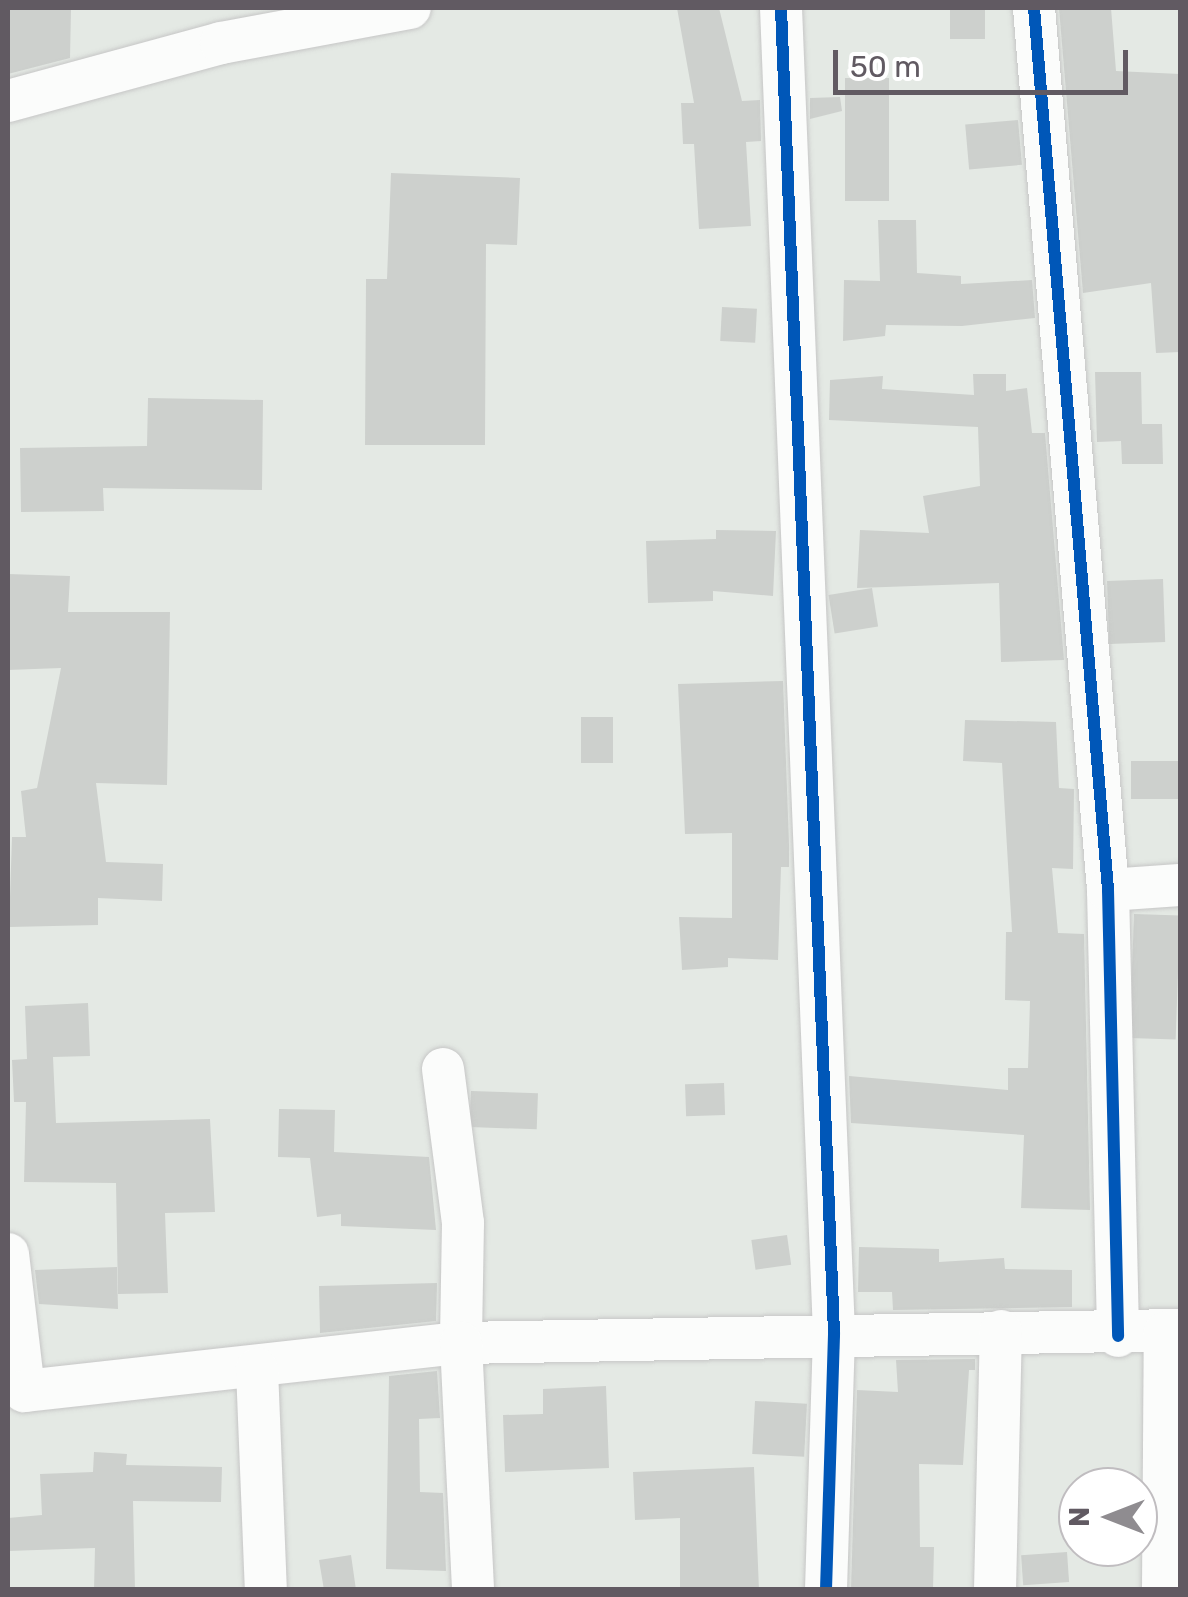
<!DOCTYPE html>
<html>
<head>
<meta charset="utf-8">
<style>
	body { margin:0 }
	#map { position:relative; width:1188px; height:1597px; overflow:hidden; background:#e4e9e4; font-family:Rubik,sans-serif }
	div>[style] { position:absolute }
	.building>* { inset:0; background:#cdd0cd; transform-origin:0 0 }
	.roads { filter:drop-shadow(0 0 2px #c6c6c6) drop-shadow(0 0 2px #c6c6c6) }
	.minor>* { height:42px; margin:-21px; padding:0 21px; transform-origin:21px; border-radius:21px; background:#fbfcfb }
	.cycleway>* { height:12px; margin:-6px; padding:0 6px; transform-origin:6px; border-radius:6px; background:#0057b8 }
	span { translate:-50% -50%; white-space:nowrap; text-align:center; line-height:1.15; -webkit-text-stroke:8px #fff; paint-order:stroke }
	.frame { position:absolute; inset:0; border:10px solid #615a62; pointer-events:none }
	.north { position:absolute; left:1058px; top:1467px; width:100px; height:100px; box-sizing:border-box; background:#fff; border:2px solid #c0bdc0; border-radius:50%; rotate:270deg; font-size:28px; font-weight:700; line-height:40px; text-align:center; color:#615a62 }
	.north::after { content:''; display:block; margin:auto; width:35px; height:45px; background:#8f8c90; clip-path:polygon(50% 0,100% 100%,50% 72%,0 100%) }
	.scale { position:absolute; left:833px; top:50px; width:295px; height:45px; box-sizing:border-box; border:5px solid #615a62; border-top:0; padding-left:12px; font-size:30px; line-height:35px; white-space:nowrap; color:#615a62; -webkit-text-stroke:8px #fff; paint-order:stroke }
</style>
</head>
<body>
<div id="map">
	<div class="building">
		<div style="clip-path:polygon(8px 8px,71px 8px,70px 58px,8px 74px)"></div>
		<div style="clip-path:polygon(677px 8px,719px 8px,742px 101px,760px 100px,761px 141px,746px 142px,751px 226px,699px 229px,694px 144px,683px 144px,681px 103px,694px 103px)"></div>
		<div style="left:950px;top:8px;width:35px;height:31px"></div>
		<div style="clip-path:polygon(1059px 8px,1111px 8px,1116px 71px,1180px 74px,1180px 352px,1156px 353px,1151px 283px,1083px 293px)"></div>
		<div style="left:845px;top:78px;width:44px;height:123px"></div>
		<div style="clip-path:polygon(840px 97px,842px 111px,810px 119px,810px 98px)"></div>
		<div style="left:1018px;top:120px;width:45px;height:53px;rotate:85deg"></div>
		<div style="clip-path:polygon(391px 173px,520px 178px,517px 245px,486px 244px,485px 445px,365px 445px,366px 279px,387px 279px)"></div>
		<div style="clip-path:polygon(878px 220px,916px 220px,917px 273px,961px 276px,961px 284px,1032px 280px,1035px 318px,962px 326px,886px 325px,885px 336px,843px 341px,844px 280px,880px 281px)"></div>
		<div style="left:722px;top:307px;width:35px;height:34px;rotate:3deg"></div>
		<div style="clip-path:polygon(1095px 372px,1141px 372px,1142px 424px,1162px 424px,1163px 464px,1122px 464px,1121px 441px,1097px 442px)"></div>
		<div style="clip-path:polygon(973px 374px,1006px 374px,1006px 391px,1027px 388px,1032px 433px,1045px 433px,1064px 660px,1001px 662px,999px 583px,857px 588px,860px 530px,929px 533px,923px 496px,980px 486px,978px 427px,829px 420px,830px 380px,883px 376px,882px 389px,974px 395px)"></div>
		<div style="clip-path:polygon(148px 398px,263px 400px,262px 490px,103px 488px,104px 511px,21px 512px,20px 448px,147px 446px)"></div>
		<div style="clip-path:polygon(716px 530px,776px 531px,773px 596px,713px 591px,713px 601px,648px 603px,646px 541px,716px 539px)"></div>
		<div style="clip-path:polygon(8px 574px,70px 576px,68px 612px,170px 612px,167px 785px,96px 783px,106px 862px,163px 864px,162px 901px,98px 898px,98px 925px,9px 927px,12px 837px,26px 837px,21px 791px,37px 788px,61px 668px,8px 670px)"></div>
		<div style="left:1163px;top:579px;width:63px;height:56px;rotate:88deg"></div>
		<div style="left:872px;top:588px;width:39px;height:44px;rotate:81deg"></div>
		<div style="clip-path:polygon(783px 681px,789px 844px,789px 867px,781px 867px,778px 960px,728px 958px,728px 967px,682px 970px,679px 917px,732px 918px,732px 833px,685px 834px,678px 684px)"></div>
		<div style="left:581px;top:717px;width:32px;height:46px"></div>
		<div style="clip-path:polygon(965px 720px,1056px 722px,1059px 788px,1074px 789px,1073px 869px,1052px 868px,1058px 933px,1084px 934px,1090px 1210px,1021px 1208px,1024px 1135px,851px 1123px,849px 1076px,1008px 1090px,1008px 1068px,1028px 1068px,1030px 1001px,1005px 1000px,1006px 932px,1012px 932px,1002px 763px,963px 761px)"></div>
		<div style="left:1180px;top:761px;width:38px;height:49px;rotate:90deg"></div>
		<div style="left:1134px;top:914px;width:46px;height:124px;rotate:2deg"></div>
		<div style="clip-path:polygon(88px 1003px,90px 1056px,53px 1057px,56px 1123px,210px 1119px,215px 1212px,165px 1213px,168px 1293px,118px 1294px,116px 1183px,24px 1182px,26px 1102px,14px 1102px,12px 1060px,27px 1059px,25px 1006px)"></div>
		<div style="left:724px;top:1083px;width:32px;height:39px;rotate:88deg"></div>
		<div style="left:471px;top:1091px;width:67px;height:36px;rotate:2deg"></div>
		<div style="clip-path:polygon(279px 1109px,335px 1110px,334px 1152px,429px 1157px,436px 1230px,341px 1226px,341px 1214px,317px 1217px,310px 1158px,278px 1157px)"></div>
		<div style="left:787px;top:1235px;width:30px;height:36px;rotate:82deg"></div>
		<div style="clip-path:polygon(859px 1247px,939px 1249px,939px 1262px,1004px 1258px,1005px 1269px,1072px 1270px,1072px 1307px,893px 1310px,892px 1292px,858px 1292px)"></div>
		<div style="clip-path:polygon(117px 1267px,118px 1309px,39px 1304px,35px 1270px)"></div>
		<div style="clip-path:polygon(437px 1283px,436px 1321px,320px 1333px,319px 1286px)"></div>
		<div style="clip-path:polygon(975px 1359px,975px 1370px,969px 1370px,963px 1465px,919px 1464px,920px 1547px,934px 1547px,933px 1590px,851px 1590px,857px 1390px,898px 1392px,896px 1360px)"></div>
		<div style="clip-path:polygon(437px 1371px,440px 1418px,419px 1419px,420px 1492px,443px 1493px,446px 1571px,386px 1569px,389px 1376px)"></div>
		<div style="clip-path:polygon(606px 1386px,609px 1468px,505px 1472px,503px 1415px,543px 1414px,543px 1389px)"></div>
		<div style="left:755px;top:1401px;width:52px;height:53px;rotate:3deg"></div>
		<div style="clip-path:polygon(94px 1452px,127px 1454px,126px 1465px,222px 1467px,221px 1502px,133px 1501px,135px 1590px,94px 1590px,95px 1548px,8px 1551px,8px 1518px,42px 1515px,40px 1474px,93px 1472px)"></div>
		<div style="clip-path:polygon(754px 1467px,759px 1590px,680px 1590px,680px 1518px,635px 1520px,633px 1472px)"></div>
		<div style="left:1067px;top:1552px;width:30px;height:46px;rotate:86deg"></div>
		<div style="clip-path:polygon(351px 1555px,356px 1590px,324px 1590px,319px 1560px)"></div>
	</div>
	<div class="roads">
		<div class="minor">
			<div style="left:781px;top:8px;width:1328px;rotate:87.71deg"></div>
			<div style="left:834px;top:1335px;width:255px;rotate:91.8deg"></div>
			<div style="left:1034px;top:8px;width:885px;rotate:85.2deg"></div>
			<div style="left:1108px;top:890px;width:446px;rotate:88.7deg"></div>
			<div style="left:8px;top:101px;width:221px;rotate:-15.2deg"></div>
			<div style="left:221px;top:43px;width:192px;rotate:-10.5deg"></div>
			<div style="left:1108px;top:890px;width:72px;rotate:-4deg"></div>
			<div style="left:443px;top:1069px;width:155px;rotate:82.6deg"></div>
			<div style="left:463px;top:1223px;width:120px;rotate:91deg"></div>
			<div style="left:461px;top:1343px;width:719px;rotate:-1.04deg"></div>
			<div style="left:8px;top:1254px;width:138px;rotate:83.3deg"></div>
			<div style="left:24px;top:1391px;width:440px;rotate:-6.3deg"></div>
			<div style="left:461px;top:1343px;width:247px;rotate:87.2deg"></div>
			<div style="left:257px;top:1369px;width:221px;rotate:87.7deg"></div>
			<div style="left:995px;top:1590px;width:259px;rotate:-88.7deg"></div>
			<div style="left:1163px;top:1590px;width:257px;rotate:-89.6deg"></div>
		</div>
	</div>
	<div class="cycleway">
		<div style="left:781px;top:8px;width:1328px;rotate:87.71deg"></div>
		<div style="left:834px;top:1335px;width:255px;rotate:91.8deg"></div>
		<div style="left:1034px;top:8px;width:885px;rotate:85.2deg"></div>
		<div style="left:1108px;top:890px;width:446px;rotate:88.7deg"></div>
	</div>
	<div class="frame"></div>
	<div class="north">N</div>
	<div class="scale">50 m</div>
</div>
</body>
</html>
